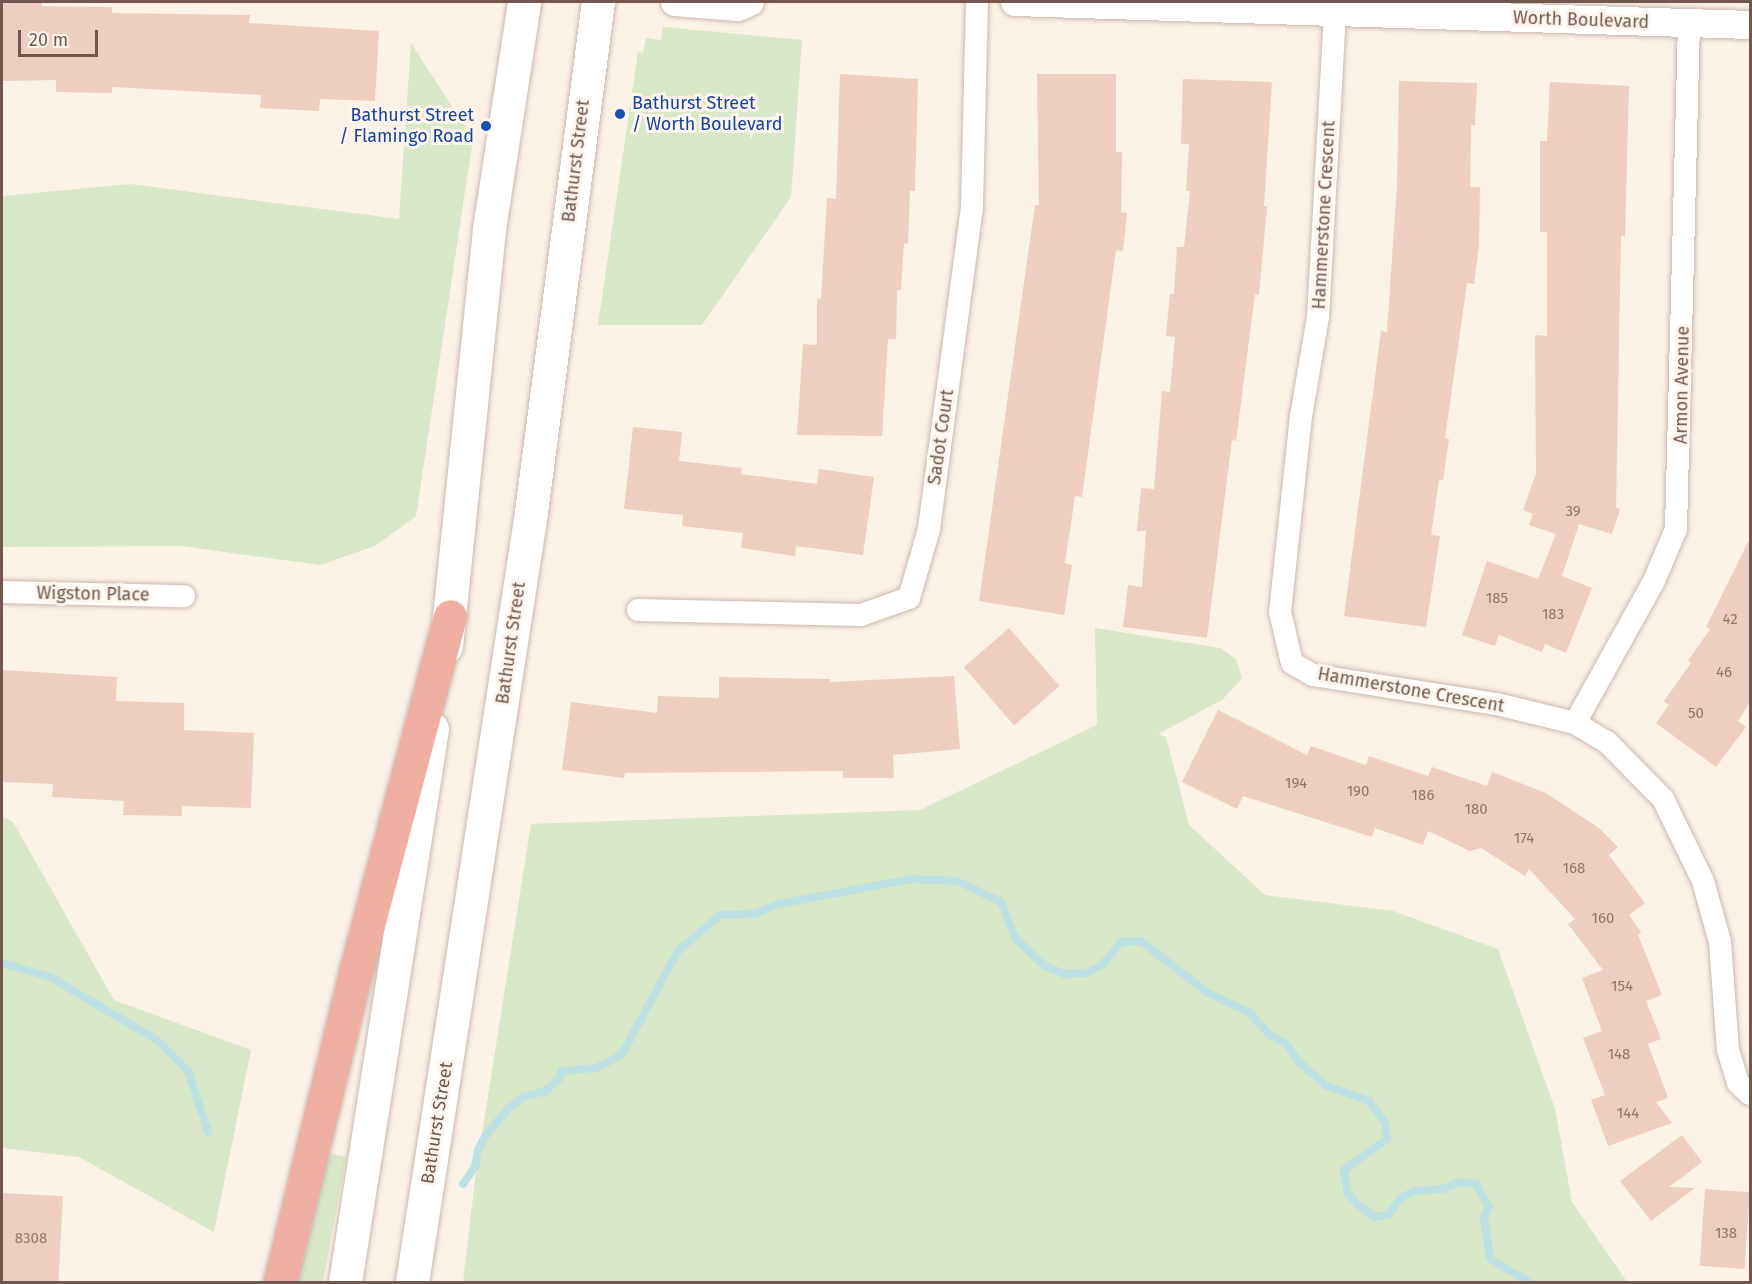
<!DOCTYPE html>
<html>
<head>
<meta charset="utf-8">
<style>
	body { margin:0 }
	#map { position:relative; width:1752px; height:1284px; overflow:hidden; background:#faf1e7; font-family:"Fira Sans",sans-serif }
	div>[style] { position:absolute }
	.green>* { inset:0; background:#d7e7c7 }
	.stream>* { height:8px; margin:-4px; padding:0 4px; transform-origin:4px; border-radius:4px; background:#bde1e3 }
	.building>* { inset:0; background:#eecec1; transform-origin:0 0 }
	.roads { filter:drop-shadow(0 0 2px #ccb8ae) drop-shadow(0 0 2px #ccb8ae) }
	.minor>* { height:22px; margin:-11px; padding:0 11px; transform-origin:11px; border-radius:11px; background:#fff }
	.tertiary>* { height:28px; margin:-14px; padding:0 14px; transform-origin:14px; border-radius:14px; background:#fff }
	.secondary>* { height:33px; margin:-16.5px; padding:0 16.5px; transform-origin:16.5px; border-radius:16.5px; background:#fff }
	.motorway>* { height:33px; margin:-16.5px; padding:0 16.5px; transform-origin:16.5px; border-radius:16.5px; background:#efafa3 }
	.dots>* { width:16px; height:16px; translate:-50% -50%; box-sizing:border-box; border:3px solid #fdf5ed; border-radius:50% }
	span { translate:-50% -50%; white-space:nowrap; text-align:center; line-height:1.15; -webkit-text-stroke:6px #fdf5ed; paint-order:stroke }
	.number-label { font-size:15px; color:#91756b }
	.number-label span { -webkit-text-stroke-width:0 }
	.street-label { font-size:18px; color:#72574e }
	.transit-label { font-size:18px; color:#164399 }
	.left { translate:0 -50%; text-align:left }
	.right { translate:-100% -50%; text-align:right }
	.frame { position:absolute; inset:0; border:3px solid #72574e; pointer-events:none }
	.scale { position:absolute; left:18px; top:30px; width:80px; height:27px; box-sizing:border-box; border:3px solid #72574e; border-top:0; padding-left:8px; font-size:18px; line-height:21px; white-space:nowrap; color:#72574e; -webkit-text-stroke:4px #fdf5ed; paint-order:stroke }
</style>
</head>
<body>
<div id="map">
	<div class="green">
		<div style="clip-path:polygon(663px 27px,802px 40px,791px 197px,702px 325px,598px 325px,638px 52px,643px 53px,646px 38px,661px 40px)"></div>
		<div style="clip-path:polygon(411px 43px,473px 139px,416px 516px,375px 546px,320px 565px,181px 546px,2px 547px,2px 196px,130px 184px,399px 219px)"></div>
		<div style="clip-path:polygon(1095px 628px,1220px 648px,1236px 659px,1242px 678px,1222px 700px,1158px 734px,1166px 737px,1189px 825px,1265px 895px,1393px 911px,1498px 949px,1555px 1109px,1572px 1202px,1627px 1282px,463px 1282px,476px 1172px,531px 824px,920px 810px,1097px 725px)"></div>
		<div style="clip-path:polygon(2px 816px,13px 822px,114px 1000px,251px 1050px,214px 1232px,79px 1157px,2px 1148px)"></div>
		<div style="clip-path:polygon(328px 1153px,346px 1157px,323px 1282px,298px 1282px)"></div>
	</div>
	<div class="stream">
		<div style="left:2px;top:963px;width:50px;rotate:16.3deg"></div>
		<div style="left:50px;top:977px;width:124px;rotate:30.5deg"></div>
		<div style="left:157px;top:1040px;width:44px;rotate:45deg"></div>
		<div style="left:188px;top:1071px;width:64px;rotate:71.8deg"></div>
		<div style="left:463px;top:1184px;width:21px;rotate:-55deg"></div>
		<div style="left:475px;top:1167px;width:17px;rotate:-80deg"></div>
		<div style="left:478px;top:1150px;width:17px;rotate:-62deg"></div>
		<div style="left:486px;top:1135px;width:35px;rotate:-50deg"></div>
		<div style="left:509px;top:1108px;width:18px;rotate:-38deg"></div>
		<div style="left:523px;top:1097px;width:23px;rotate:-15deg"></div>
		<div style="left:545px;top:1091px;width:18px;rotate:-41deg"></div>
		<div style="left:559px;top:1079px;width:8px;rotate:-76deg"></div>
		<div style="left:561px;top:1071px;width:36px;rotate:-5deg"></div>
		<div style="left:597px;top:1068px;width:29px;rotate:-29deg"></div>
		<div style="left:622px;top:1054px;width:117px;rotate:-61.5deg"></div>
		<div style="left:678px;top:951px;width:55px;rotate:-40.6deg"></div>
		<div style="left:720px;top:915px;width:34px;rotate:-2deg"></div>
		<div style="left:754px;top:914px;width:27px;rotate:-22deg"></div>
		<div style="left:779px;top:904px;width:134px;rotate:-10.7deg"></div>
		<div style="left:911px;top:879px;width:46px;rotate:2.5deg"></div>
		<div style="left:957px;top:881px;width:49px;rotate:25.5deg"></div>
		<div style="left:1001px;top:902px;width:40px;rotate:68deg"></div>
		<div style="left:1016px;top:939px;width:40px;rotate:43deg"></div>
		<div style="left:1045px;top:966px;width:22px;rotate:22deg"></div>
		<div style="left:1065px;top:974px;width:21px;rotate:-3deg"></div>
		<div style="left:1086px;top:973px;width:18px;rotate:-27deg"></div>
		<div style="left:1102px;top:965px;width:30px;rotate:-50deg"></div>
		<div style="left:1121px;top:942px;width:20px;rotate:-3deg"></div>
		<div style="left:1141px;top:941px;width:85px;rotate:37.8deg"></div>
		<div style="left:1208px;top:993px;width:47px;rotate:25.5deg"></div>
		<div style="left:1250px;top:1013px;width:28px;rotate:48deg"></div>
		<div style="left:1269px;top:1034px;width:21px;rotate:31deg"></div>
		<div style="left:1287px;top:1045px;width:21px;rotate:55deg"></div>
		<div style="left:1299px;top:1062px;width:35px;rotate:41deg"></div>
		<div style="left:1325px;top:1085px;width:47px;rotate:20deg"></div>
		<div style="left:1369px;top:1101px;width:26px;rotate:53deg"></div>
		<div style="left:1385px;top:1122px;width:17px;rotate:83deg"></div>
		<div style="left:1387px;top:1139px;width:53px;rotate:144.2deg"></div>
		<div style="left:1344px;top:1170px;width:24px;rotate:81deg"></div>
		<div style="left:1348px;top:1194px;width:13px;rotate:48deg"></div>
		<div style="left:1357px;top:1204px;width:22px;rotate:36deg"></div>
		<div style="left:1375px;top:1217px;width:13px;rotate:-9deg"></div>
		<div style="left:1388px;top:1215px;width:20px;rotate:-53deg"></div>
		<div style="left:1400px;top:1199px;width:16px;rotate:-30deg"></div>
		<div style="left:1414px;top:1191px;width:29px;rotate:-4deg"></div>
		<div style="left:1443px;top:1189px;width:17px;rotate:-24deg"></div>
		<div style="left:1459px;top:1182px;width:17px;rotate:7deg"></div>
		<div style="left:1476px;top:1184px;width:26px;rotate:61deg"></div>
		<div style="left:1489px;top:1207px;width:11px;rotate:117deg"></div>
		<div style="left:1484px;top:1217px;width:42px;rotate:81.9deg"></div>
		<div style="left:1490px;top:1259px;width:45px;rotate:30.5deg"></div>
	</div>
	<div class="building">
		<div style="clip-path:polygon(42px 2px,42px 6px,112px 7px,112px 13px,250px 15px,249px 23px,379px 31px,375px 101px,320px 99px,319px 111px,260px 108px,261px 95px,112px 87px,112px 93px,56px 92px,56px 80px,2px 81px,2px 3px)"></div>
		<div style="clip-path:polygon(840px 74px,918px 79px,915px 191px,910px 191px,908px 244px,904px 243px,901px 290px,897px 290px,896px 339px,888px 339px,882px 436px,797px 435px,803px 344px,817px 345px,817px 298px,821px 299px,827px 198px,836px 199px)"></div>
		<div style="clip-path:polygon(1037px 74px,1116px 74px,1116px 152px,1122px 152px,1121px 212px,1127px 213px,1123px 251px,1116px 250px,1082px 497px,1075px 496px,1065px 563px,1072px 565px,1064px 615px,979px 601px,1035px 205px,1039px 205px)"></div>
		<div style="clip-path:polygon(1183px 79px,1272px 82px,1264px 206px,1267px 206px,1259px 295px,1255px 294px,1236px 441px,1232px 440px,1207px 638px,1123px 627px,1128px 585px,1142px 587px,1146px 531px,1137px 531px,1141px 488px,1154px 489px,1162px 391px,1170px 392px,1175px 337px,1166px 336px,1170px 294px,1174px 294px,1177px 247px,1184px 247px,1190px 191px,1186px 191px,1189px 144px,1181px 144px)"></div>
		<div style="clip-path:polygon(1399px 81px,1477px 83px,1475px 125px,1471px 125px,1470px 187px,1480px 187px,1479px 246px,1474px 284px,1467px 283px,1445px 438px,1449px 439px,1443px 480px,1439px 480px,1431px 535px,1440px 536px,1426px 627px,1344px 616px,1381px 331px,1387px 332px,1397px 185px)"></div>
		<div style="clip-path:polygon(1550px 82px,1629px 86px,1625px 236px,1621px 236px,1616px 508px,1620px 509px,1612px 534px,1579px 524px,1562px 576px,1592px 588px,1566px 653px,1545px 644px,1542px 652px,1499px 635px,1495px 646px,1462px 635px,1487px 561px,1538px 579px,1556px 534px,1529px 525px,1533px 514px,1523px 510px,1536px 474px,1535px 335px,1547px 336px,1547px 232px,1540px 232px,1540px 141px,1547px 141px)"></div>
		<div style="clip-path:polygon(633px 427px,682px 432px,679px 461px,742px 468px,741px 474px,817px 484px,819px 469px,874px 477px,863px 555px,796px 546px,795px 556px,741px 548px,743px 533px,682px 526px,683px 515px,624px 509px)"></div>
		<div style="clip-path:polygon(1750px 538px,1750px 702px,1738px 721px,1746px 727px,1716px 767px,1656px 723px,1669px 705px,1664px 701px,1691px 663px,1688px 661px,1710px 629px,1706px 627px)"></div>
		<div style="left:1009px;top:628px;width:77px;height:60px;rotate:49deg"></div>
		<div style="clip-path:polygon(2px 670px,117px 677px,116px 701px,184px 703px,184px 730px,254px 733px,251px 808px,182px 806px,182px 816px,123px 815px,124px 801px,52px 797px,53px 784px,2px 782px)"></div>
		<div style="clip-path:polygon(954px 676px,960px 749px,893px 755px,894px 778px,843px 778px,843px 771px,625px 773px,624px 778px,562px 770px,571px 702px,657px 713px,658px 696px,719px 698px,719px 677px,830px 679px,830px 682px)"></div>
		<div style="clip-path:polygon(1218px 710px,1307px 755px,1311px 746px,1366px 765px,1369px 756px,1428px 776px,1432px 767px,1487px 786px,1492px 772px,1546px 793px,1599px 828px,1618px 847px,1609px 855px,1645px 903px,1629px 915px,1641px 932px,1638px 935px,1662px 995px,1646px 1001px,1661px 1039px,1648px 1044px,1668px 1098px,1656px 1102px,1672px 1123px,1608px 1146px,1591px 1100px,1605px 1095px,1583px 1038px,1602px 1031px,1582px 978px,1603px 970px,1568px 924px,1575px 919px,1529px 869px,1525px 876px,1481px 848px,1470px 851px,1428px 831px,1423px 845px,1375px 828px,1372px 837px,1243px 796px,1237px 809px,1182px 782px)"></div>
		<div style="clip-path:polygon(1682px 1135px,1702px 1162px,1669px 1187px,1695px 1188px,1651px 1221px,1620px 1181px)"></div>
		<div style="left:1705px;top:1189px;width:45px;height:77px;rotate:4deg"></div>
		<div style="left:2px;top:1193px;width:61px;height:89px;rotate:3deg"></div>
	</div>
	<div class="roads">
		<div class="minor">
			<div style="left:1335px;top:13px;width:304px;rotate:93.2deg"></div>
			<div style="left:1318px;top:317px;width:100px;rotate:99.7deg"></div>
			<div style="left:1301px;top:416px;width:197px;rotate:96.1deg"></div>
			<div style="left:1280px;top:612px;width:52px;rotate:76.8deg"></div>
			<div style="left:1292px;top:663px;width:24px;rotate:30deg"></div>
			<div style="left:1313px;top:675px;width:186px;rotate:9deg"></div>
			<div style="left:1497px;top:704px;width:80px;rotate:13.7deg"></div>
			<div style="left:1575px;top:723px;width:37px;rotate:31deg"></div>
			<div style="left:1607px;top:742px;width:80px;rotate:45.5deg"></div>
			<div style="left:1663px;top:799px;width:91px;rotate:64deg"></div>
			<div style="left:1703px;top:881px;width:63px;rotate:74.4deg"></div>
			<div style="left:1720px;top:942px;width:108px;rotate:85.8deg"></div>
			<div style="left:1728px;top:1050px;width:34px;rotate:73deg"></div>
			<div style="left:1738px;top:1083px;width:16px;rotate:43deg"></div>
			<div style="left:2px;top:592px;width:182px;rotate:1.3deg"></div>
			<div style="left:638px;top:610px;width:223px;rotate:1.3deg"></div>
			<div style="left:861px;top:615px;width:51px;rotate:-19.5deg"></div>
			<div style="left:909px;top:598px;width:72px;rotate:-73.8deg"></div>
			<div style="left:929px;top:529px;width:326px;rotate:-82.4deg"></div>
			<div style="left:972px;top:206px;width:204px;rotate:-88.6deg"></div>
			<div style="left:1575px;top:723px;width:162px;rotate:-60.9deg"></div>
			<div style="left:1654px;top:581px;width:56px;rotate:-67.1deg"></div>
			<div style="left:1676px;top:529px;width:507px;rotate:-88.53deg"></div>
		</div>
		<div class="tertiary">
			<div style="left:675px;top:2px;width:63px;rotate:4.5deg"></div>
			<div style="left:738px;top:7px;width:13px;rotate:-23deg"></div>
			<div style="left:1015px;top:2px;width:735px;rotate:1.79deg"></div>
		</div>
		<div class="secondary">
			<div style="left:446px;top:646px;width:419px;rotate:-84.1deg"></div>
			<div style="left:489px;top:229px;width:230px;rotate:-81.2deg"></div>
			<div style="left:345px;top:1282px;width:560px;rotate:-81.06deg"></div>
			<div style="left:412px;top:1282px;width:779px;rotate:-81.21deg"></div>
			<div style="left:531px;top:512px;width:514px;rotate:-82.52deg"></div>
		</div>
		<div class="motorway">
			<div style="left:280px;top:1282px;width:321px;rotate:-76.3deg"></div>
			<div style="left:356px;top:970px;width:366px;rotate:-75.1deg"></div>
		</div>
	</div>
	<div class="dots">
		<div style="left:620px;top:114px;background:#1a4fb4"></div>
		<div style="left:486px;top:126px;background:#1a4fb4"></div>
	</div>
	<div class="number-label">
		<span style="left:1573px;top:512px">39</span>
		<span style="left:1497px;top:599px">185</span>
		<span style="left:1553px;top:615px">183</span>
		<span style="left:1730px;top:620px">42</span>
		<span style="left:1724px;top:673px">46</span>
		<span style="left:1696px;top:714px">50</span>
		<span style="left:1296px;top:784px">194</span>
		<span style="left:1358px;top:792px">190</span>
		<span style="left:1423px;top:796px">186</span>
		<span style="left:1476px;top:810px">180</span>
		<span style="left:1524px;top:839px">174</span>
		<span style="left:1574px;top:869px">168</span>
		<span style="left:1603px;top:919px">160</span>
		<span style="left:1622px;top:987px">154</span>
		<span style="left:1619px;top:1055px">148</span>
		<span style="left:1628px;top:1114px">144</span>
		<span style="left:1726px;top:1234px">138</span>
		<span style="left:31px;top:1239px">8308</span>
	</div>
	<div class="street-label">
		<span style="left:1581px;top:20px;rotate:2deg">Worth Boulevard</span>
		<span style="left:576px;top:161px;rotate:-83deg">Bathurst Street</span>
		<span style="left:1324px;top:215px;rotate:-87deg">Hammerstone Crescent</span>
		<span style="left:1682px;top:385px;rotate:-89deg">Armon Avenue</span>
		<span style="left:941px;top:437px;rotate:-82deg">Sadot Court</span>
		<span style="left:93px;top:594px;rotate:1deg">Wigston Place</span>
		<span style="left:511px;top:643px;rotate:-82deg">Bathurst Street</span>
		<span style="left:1411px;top:690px;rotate:10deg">Hammerstone Crescent</span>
		<span style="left:437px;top:1123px;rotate:-81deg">Bathurst Street</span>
	</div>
	<div class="transit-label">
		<span class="left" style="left:632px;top:114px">Bathurst Street<br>/ Worth Boulevard</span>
		<span class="right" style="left:474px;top:126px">Bathurst Street<br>/ Flamingo Road</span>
	</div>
	<div class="frame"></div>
	<div class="scale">20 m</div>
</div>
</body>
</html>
